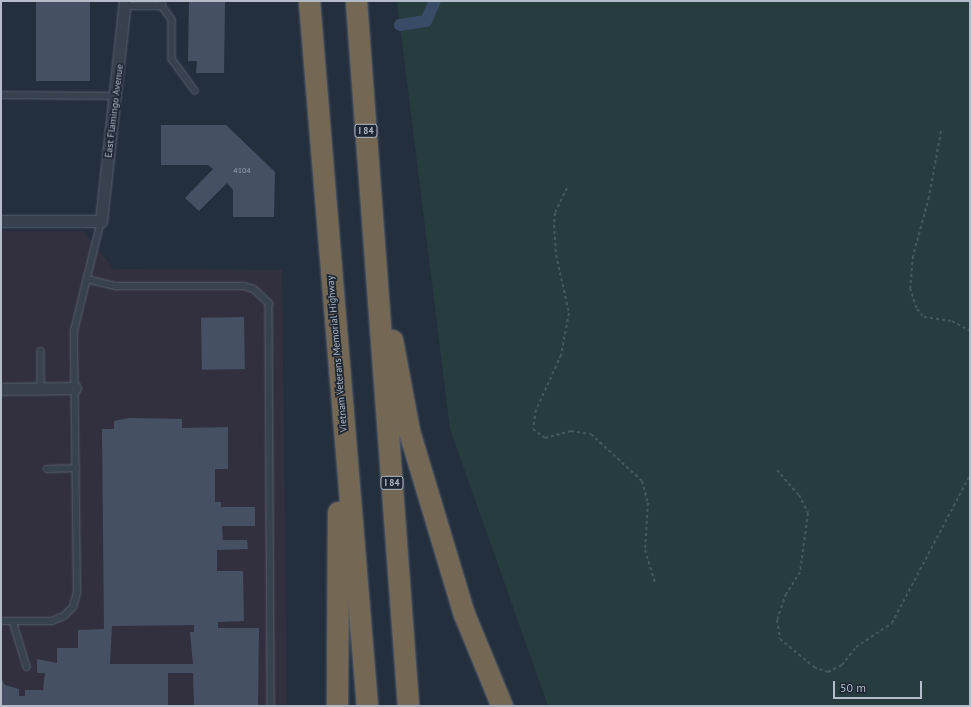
<!DOCTYPE html>
<html>
<head>
<meta charset="utf-8">
<style>
	body { margin:0 }
	#map { position:relative; width:971px; height:707px; overflow:hidden; background:#242f3e; font-family:"PT Sans",sans-serif }
	div>[style] { position:absolute }
	.medical>* { inset:0; background:#32303f }
	.green>* { inset:0; background:#263c3f }
	.canal>* { height:12px; margin:-6px; padding:0 6px; transform-origin:6px; border-radius:6px; background:#394c67 }
	.building>* { inset:0; background:#455162; transform-origin:0 0 }
	.path>* { height:2px; margin-top:-1px; transform-origin:0; background:repeating-linear-gradient(90deg,#44595c 0 3px,transparent 0 6px) }
	.roads { filter:drop-shadow(0 0 1px #565f6c) drop-shadow(0 0 1px #565f6c) }
	.service>* { height:5.5px; margin:-2.75px; padding:0 2.75px; transform-origin:2.75px; border-radius:2.75px; background:#38414e }
	.minor>* { height:11px; margin:-5.5px; padding:0 5.5px; transform-origin:5.5px; border-radius:5.5px; background:#38414e }
	.motorway>* { height:21px; margin:-10.5px; padding:0 10.5px; transform-origin:10.5px; border-radius:10.5px; background:#746855 }
	span { translate:-50% -50%; white-space:nowrap; text-align:center; line-height:1.15; -webkit-text-stroke:3.5px #1d2633; paint-order:stroke }
	.number-label { font-size:8px; color:#98a1af }
	.number-label span { -webkit-text-stroke-width:0 }
	.shield-label span { padding:1px 3px; background:#1d2633; border:1px solid; border-radius:3px; -webkit-text-stroke-width:0 }
	.shield-label { font-size:9px; color:#b4bcc9; font-weight:700 }
	.street-label { font-size:10px; color:#b4bcc9 }
	.frame { position:absolute; inset:0; border:2px solid #b4bcc9; pointer-events:none }
	.scale { position:absolute; left:833px; top:681px; width:89px; height:18px; box-sizing:border-box; border:2px solid #b4bcc9; border-top:0; padding-left:5px; font-size:12px; line-height:14px; white-space:nowrap; color:#b4bcc9; -webkit-text-stroke:3px #1d2633; paint-order:stroke }
</style>
</head>
<body>
<div id="map">
	<div class="medical">
		<div style="clip-path:polygon(1px 231px,83px 231px,114px 269px,282px 270px,287px 706px,1px 706px)"></div>
	</div>
	<div class="green">
		<div style="clip-path:polygon(397px 1px,970px 1px,970px 706px,548px 706px,450px 429px)"></div>
	</div>
	<div class="canal">
		<div style="left:400px;top:25px;width:26px;rotate:-9deg"></div>
		<div style="left:426px;top:21px;width:22px;rotate:-66deg"></div>
	</div>
	<div class="building">
		<div style="left:36px;top:1px;width:54px;height:80px"></div>
		<div style="clip-path:polygon(189px 1px,225px 1px,224px 73px,196px 73px,197px 61px,188px 61px)"></div>
		<div style="clip-path:polygon(161px 125px,226px 125px,275px 172px,274px 217px,233px 217px,233px 190px,227px 183px,199px 211px,185px 198px,213px 169px,208px 165px,161px 165px)"></div>
		<div style="left:244px;top:317px;width:52px;height:43px;rotate:89deg"></div>
		<div style="clip-path:polygon(evenodd,129px 418px,182px 419px,182px 428px,228px 427px,228px 469px,215px 469px,215px 502px,221px 502px,221px 507px,255px 507px,255px 526px,222px 526px,223px 540px,247px 540px,248px 549px,217px 550px,217px 571px,243px 571px,244px 621px,218px 622px,218px 628px,259px 628px,258px 706px,194px 706px,193px 673px,168px 673px,168px 706px,1px 706px,1px 678px,5px 685px,19px 689px,19px 696px,25px 696px,25px 690px,43px 690px,45px 673px,37px 673px,37px 659px,57px 663px,57px 648px,78px 648px,78px 630px,104px 629px,102px 429px,114px 429px,114px 421px,129px 418px,194px 625px,194px 632px,190px 632px,193px 664px,110px 664px,112px 626px,194px 625px)"></div>
	</div>
	<div class="path">
		<div style="left:941px;top:131px;width:67px;rotate:100.3deg"></div>
		<div style="left:929px;top:197px;width:61px;rotate:105.2deg"></div>
		<div style="left:913px;top:256px;width:32px;rotate:95deg"></div>
		<div style="left:910px;top:288px;width:22px;rotate:72deg"></div>
		<div style="left:917px;top:309px;width:11px;rotate:49deg"></div>
		<div style="left:924px;top:317px;width:28px;rotate:8deg"></div>
		<div style="left:952px;top:321px;width:21px;rotate:29deg"></div>
		<div style="left:567px;top:188px;width:28px;rotate:116deg"></div>
		<div style="left:555px;top:213px;width:12px;rotate:95deg"></div>
		<div style="left:554px;top:225px;width:30px;rotate:86deg"></div>
		<div style="left:556px;top:255px;width:59px;rotate:77.4deg"></div>
		<div style="left:569px;top:313px;width:43px;rotate:100.8deg"></div>
		<div style="left:561px;top:355px;width:60px;rotate:114.4deg"></div>
		<div style="left:536px;top:410px;width:19px;rotate:99deg"></div>
		<div style="left:533px;top:429px;width:15px;rotate:37deg"></div>
		<div style="left:545px;top:438px;width:27px;rotate:-15deg"></div>
		<div style="left:571px;top:431px;width:20px;rotate:9deg"></div>
		<div style="left:591px;top:434px;width:69px;rotate:42.7deg"></div>
		<div style="left:642px;top:481px;width:23px;rotate:75deg"></div>
		<div style="left:648px;top:503px;width:47px;rotate:93.7deg"></div>
		<div style="left:645px;top:550px;width:34px;rotate:73deg"></div>
		<div style="left:777px;top:470px;width:33px;rotate:49deg"></div>
		<div style="left:799px;top:495px;width:20px;rotate:63deg"></div>
		<div style="left:808px;top:513px;width:60px;rotate:97.7deg"></div>
		<div style="left:800px;top:572px;width:26px;rotate:122deg"></div>
		<div style="left:786px;top:594px;width:28px;rotate:109deg"></div>
		<div style="left:777px;top:620px;width:19px;rotate:81deg"></div>
		<div style="left:780px;top:639px;width:44px;rotate:39.5deg"></div>
		<div style="left:814px;top:667px;width:15px;rotate:20deg"></div>
		<div style="left:828px;top:672px;width:16px;rotate:-27deg"></div>
		<div style="left:842px;top:665px;width:23px;rotate:-52deg"></div>
		<div style="left:856px;top:647px;width:43px;rotate:-33.7deg"></div>
		<div style="left:892px;top:623px;width:167px;rotate:-62.2deg"></div>
	</div>
	<div class="roads">
		<div class="service">
			<div style="left:124px;top:6px;width:38px"></div>
			<div style="left:162px;top:6px;width:5px;rotate:-90deg"></div>
			<div style="left:162px;top:6px;width:17px;rotate:54deg"></div>
			<div style="left:172px;top:20px;width:39px;rotate:90deg"></div>
			<div style="left:172px;top:59px;width:39px;rotate:54deg"></div>
			<div style="left:1px;top:95px;width:115px;rotate:0.5deg"></div>
			<div style="left:87px;top:279px;width:30px;rotate:14deg"></div>
			<div style="left:116px;top:286px;width:128px"></div>
			<div style="left:244px;top:286px;width:10px;rotate:17deg"></div>
			<div style="left:254px;top:289px;width:21px;rotate:43deg"></div>
			<div style="left:269px;top:303px;width:403px;rotate:89.7deg"></div>
			<div style="left:41px;top:351px;width:38px;rotate:90deg"></div>
			<div style="left:47px;top:469px;width:29px;rotate:-2deg"></div>
			<div style="left:1px;top:621px;width:51px"></div>
			<div style="left:52px;top:621px;width:13px;rotate:-23deg"></div>
			<div style="left:64px;top:616px;width:13px;rotate:-45deg"></div>
			<div style="left:73px;top:607px;width:15px;rotate:-74deg"></div>
			<div style="left:77px;top:593px;width:262px;rotate:-90.7deg"></div>
			<div style="left:74px;top:331px;width:113px;rotate:-76.2deg"></div>
			<div style="left:13px;top:621px;width:48px;rotate:73.1deg"></div>
		</div>
		<div class="minor">
			<div style="left:1px;top:221px;width:100px"></div>
			<div style="left:101px;top:221px;width:221px;rotate:-83.8deg"></div>
			<div style="left:1px;top:389px;width:74px;rotate:-0.8deg"></div>
		</div>
		<div class="motorway">
			<div style="left:309px;top:1px;width:707px;rotate:85.3deg"></div>
			<div style="left:356px;top:1px;width:707px;rotate:85.78deg"></div>
			<div style="left:392px;top:340px;width:93px;rotate:79.4deg"></div>
			<div style="left:409px;top:431px;width:191px;rotate:73.3deg"></div>
			<div style="left:464px;top:614px;width:100px;rotate:67.6deg"></div>
			<div style="left:337px;top:706px;width:194px;rotate:-89.7deg"></div>
		</div>
	</div>
	<div class="number-label">
		<span style="left:242px;top:171px">4104</span>
	</div>
	<div class="shield-label">
		<span style="left:366px;top:131px">I 84</span>
		<span style="left:392px;top:483px">I 84</span>
	</div>
	<div class="street-label">
		<span style="left:114px;top:111px;rotate:-83deg">East Flamingo Avenue</span>
		<span style="left:337px;top:354px;rotate:-95deg">Vietnam Veterans Memorial Highway</span>
	</div>
	<div class="frame"></div>
	<div class="scale">50 m</div>
</div>
</body>
</html>
